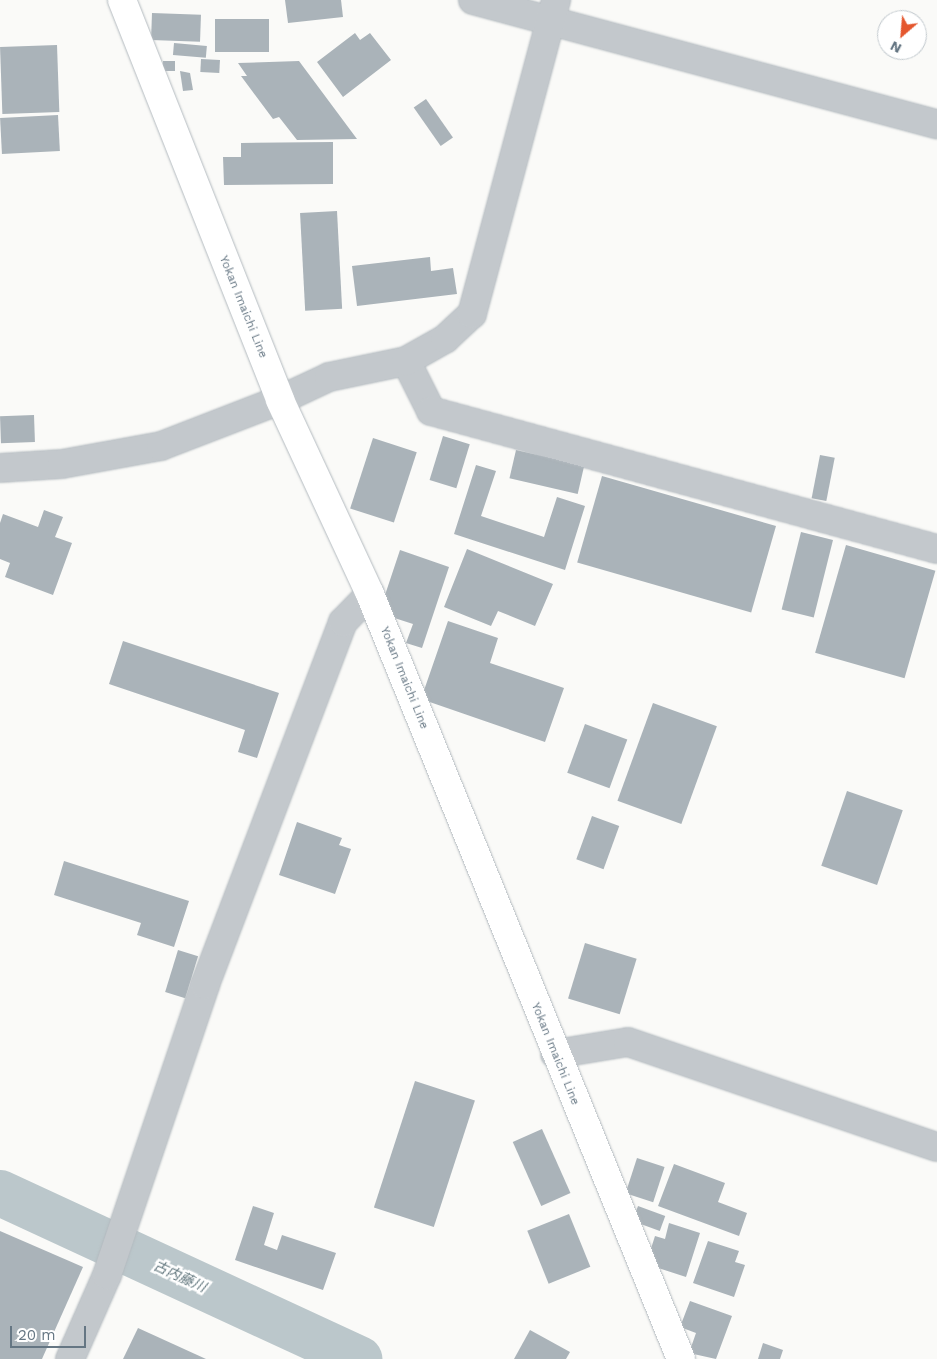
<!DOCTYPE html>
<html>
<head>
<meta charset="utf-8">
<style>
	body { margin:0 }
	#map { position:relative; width:937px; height:1359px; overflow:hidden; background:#fafaf8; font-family:"Work Sans","Noto Sans JP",sans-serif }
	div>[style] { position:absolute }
	.river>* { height:46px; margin:-23px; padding:0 23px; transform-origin:23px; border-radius:23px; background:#bbc7cb }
	.building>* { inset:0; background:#aab3b9; transform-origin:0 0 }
	.roads { filter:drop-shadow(0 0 1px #b3babf) drop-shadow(0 0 1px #b3babf) }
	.minor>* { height:28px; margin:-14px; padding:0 14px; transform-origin:14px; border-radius:14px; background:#c3c8cc }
	.tertiary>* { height:28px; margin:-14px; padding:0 14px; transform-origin:14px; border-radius:14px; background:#c3c8cc }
	.secondary>* { height:28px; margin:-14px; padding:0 14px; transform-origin:14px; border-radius:14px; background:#fff }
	span { translate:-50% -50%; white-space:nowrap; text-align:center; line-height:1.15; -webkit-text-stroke:5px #fff; paint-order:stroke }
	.street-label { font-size:12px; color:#657683 }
	.water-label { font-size:14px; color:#60757c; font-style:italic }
	.north { position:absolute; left:877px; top:10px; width:50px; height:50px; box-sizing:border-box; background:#fff; border:1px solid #c1c8cd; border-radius:50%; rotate:207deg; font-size:14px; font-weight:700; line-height:20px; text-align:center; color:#657683 }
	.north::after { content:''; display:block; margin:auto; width:18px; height:22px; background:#e4572e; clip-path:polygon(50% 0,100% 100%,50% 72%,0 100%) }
	.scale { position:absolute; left:10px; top:1326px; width:76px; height:22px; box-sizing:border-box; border:2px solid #657683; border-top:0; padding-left:6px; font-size:15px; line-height:18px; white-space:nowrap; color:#657683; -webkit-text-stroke:4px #fff; paint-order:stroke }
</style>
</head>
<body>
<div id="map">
	<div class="river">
		<div style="left:0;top:1193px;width:396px;rotate:24.8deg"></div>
	</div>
	<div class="building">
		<div style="clip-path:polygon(285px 0,341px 0,343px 17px,288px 23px)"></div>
		<div style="left:152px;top:13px;width:49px;height:27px;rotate:2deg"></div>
		<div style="left:215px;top:19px;width:54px;height:33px"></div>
		<div style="clip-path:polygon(355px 33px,360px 40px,370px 33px,391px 60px,343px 97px,317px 62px)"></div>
		<div style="left:174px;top:43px;width:33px;height:12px;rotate:5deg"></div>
		<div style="left:57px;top:45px;width:67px;height:57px;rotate:88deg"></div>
		<div style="left:201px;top:59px;width:19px;height:13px;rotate:3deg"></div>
		<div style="left:163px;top:61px;width:12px;height:10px"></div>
		<div style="clip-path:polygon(299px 61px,357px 139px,297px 140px,279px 117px,273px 119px,241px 76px,247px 76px,238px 63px)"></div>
		<div style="clip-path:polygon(180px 71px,190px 73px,193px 90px,183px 91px)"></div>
		<div style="left:426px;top:99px;width:47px;height:15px;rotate:55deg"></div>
		<div style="left:58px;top:115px;width:36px;height:58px;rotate:87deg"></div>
		<div style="clip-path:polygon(333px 142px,333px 184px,224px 185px,223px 157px,241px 157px,241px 143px)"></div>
		<div style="left:337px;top:211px;width:98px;height:37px;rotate:87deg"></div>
		<div style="clip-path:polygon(430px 257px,431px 271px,453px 268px,457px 294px,357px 306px,352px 266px)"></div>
		<div style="left:34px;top:415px;width:27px;height:34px;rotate:88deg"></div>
		<div style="left:443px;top:436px;width:28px;height:46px;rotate:17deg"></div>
		<div style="left:373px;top:438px;width:46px;height:74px;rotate:18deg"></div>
		<div style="left:516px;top:450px;width:70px;height:29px;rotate:13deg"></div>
		<div style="left:820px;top:455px;width:15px;height:44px;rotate:11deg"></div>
		<div style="clip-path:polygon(476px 465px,496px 471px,481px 516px,544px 537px,557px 497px,585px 506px,565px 570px,454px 534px)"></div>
		<div style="left:602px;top:476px;width:181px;height:90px;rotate:16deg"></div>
		<div style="clip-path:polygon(44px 510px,63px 517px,55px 537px,72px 543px,53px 595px,5px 577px,10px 563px,0 559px,0 523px,3px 514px,38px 527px)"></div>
		<div style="left:801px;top:532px;width:33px;height:80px;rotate:14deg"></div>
		<div style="left:846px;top:545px;width:93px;height:112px;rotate:16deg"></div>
		<div style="clip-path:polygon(467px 549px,553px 584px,535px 626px,498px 611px,491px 626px,444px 607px)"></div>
		<div style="clip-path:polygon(400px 550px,449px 567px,422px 648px,406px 643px,413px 624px,379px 613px)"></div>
		<div style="clip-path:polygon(448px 621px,498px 638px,490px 663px,564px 688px,545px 742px,421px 699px)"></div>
		<div style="clip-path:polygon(123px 641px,279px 693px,257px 758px,238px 752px,245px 730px,109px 684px)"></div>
		<div style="left:653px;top:703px;width:68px;height:104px;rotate:20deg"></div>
		<div style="left:585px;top:724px;width:45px;height:52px;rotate:20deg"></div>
		<div style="left:847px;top:791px;width:59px;height:79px;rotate:19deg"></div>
		<div style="left:592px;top:816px;width:29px;height:46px;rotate:20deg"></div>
		<div style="clip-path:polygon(297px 822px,342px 838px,339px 845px,351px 849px,335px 894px,279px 875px)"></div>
		<div style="clip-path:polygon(64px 861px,189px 901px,174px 947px,137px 935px,141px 923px,54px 895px)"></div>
		<div style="left:585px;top:943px;width:54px;height:58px;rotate:17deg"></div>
		<div style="left:178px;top:950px;width:21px;height:44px;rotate:17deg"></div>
		<div style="left:415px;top:1081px;width:63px;height:133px;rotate:18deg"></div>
		<div style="left:542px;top:1129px;width:70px;height:32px;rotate:66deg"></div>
		<div style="left:637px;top:1158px;width:29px;height:37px;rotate:18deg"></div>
		<div style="clip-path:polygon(674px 1164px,725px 1183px,718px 1202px,747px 1213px,739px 1236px,658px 1206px)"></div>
		<div style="clip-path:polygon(253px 1206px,274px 1213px,264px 1245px,277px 1250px,282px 1235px,336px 1253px,323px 1290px,235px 1260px)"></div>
		<div style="left:638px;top:1206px;width:29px;height:16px;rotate:20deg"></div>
		<div style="left:569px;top:1214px;width:57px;height:45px;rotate:68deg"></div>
		<div style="clip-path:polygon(669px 1223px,700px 1233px,686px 1277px,646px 1264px,655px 1236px,665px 1239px)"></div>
		<div style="clip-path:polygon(0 1231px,83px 1267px,42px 1359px,0 1359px)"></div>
		<div style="clip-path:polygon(708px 1241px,739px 1251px,735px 1262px,745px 1265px,734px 1297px,693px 1283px)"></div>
		<div style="clip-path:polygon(690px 1301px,732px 1316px,716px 1359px,689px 1353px,696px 1333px,680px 1327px)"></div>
		<div style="clip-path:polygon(138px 1328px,206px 1359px,123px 1359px)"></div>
		<div style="clip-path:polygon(530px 1330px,570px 1352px,566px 1359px,514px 1359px)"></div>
		<div style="clip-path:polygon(763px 1343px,783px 1350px,780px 1359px,758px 1359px)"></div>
	</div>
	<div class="roads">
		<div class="minor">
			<div style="left:473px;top:0;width:480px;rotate:15deg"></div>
			<div style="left:406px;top:361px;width:56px;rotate:63.4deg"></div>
			<div style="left:431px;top:411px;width:524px;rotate:15.26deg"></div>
			<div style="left:280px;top:400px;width:54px;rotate:-25.1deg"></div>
			<div style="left:329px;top:377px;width:79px;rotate:-11.7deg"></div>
			<div style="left:406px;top:361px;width:45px;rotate:-29.4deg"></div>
			<div style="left:445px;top:339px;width:37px;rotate:-43deg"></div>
			<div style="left:472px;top:314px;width:325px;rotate:-75deg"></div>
			<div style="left:555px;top:1054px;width:74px;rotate:-9.3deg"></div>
			<div style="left:628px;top:1042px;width:326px;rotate:18.8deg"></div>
			<div style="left:70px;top:1359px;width:92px;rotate:-66.2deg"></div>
			<div style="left:107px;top:1275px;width:306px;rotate:-71.3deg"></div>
			<div style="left:205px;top:985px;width:388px;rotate:-69.2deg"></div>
			<div style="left:343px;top:622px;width:39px;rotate:-46deg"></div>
		</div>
		<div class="tertiary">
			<div style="left:0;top:468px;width:62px;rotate:-3.7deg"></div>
			<div style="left:62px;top:464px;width:101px;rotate:-10.3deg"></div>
			<div style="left:161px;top:446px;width:128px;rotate:-21.1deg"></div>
		</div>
		<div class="secondary">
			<div style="left:122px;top:0;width:430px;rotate:68.4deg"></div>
			<div style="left:280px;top:400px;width:214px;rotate:65.1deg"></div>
			<div style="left:370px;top:594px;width:826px;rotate:67.88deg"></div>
		</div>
	</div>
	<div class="street-label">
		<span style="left:243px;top:307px;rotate:68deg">Yokan Imaichi Line</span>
		<span style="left:404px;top:678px;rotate:68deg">Yokan Imaichi Line</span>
		<span style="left:555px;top:1054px;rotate:68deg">Yokan Imaichi Line</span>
	</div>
	<div class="water-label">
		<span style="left:180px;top:1276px;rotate:25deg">古内藤川</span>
	</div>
	<div class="north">N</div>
	<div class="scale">20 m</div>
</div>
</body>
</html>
